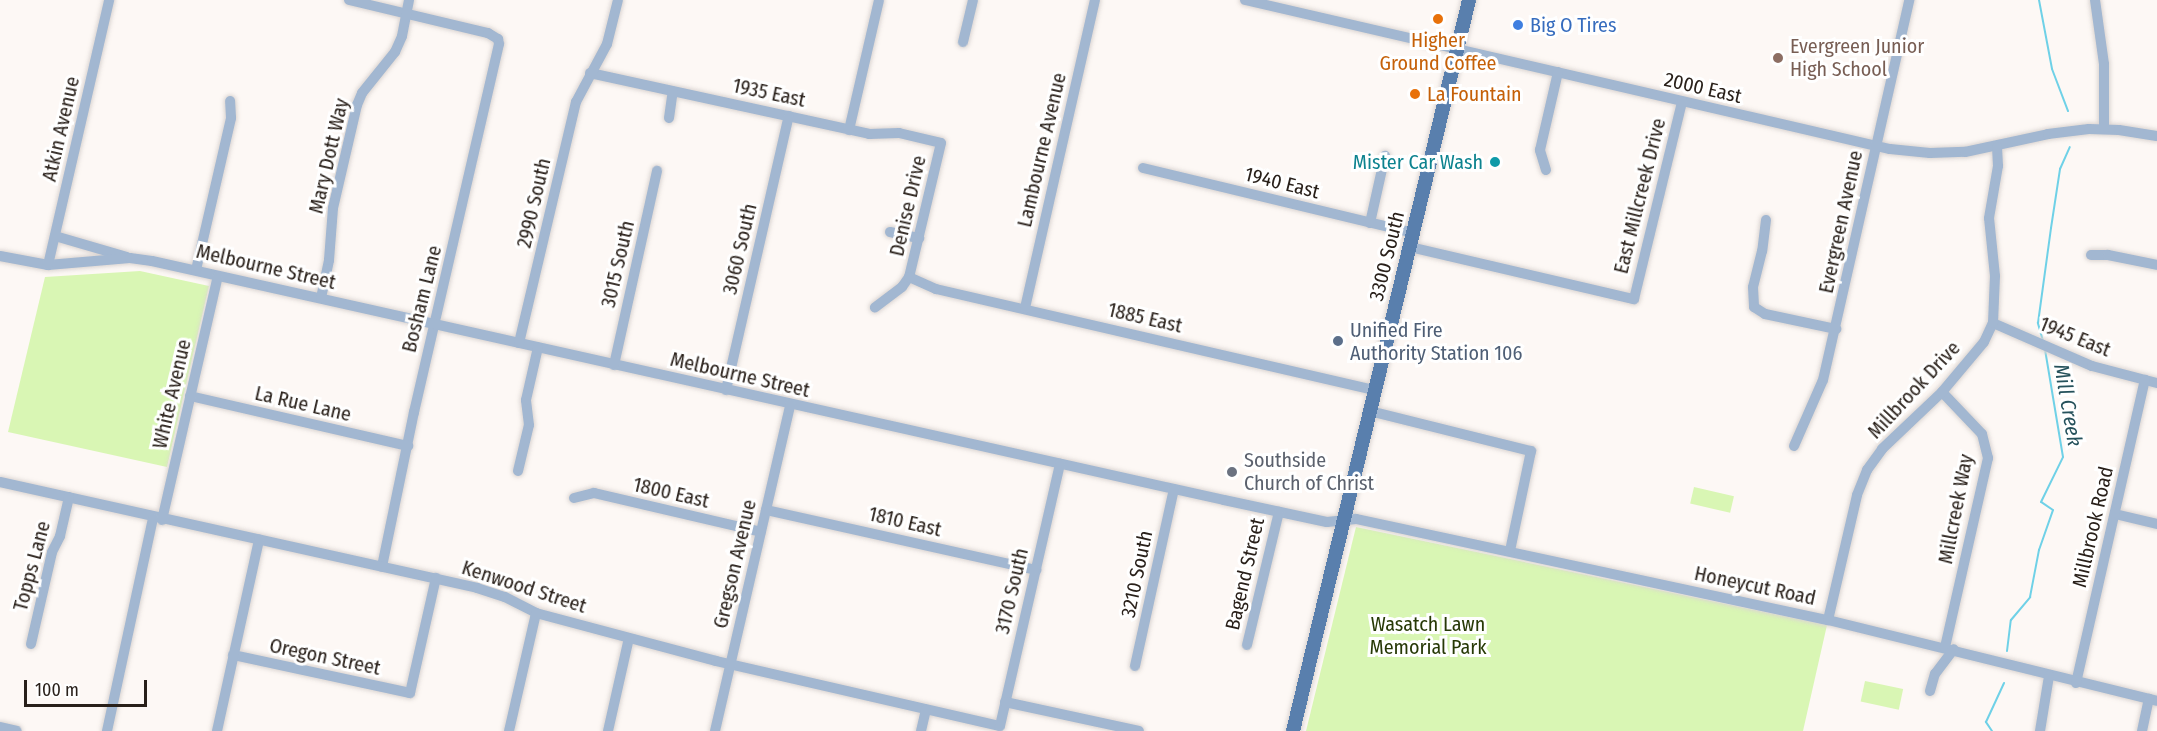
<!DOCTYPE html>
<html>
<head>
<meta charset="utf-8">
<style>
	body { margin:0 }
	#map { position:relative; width:2157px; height:731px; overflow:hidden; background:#fdf8f5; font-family:"Fira Sans Condensed",sans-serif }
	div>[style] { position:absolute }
	.green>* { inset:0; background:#d9f6b4; transform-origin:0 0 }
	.stream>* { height:2px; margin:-1px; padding:0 1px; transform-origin:1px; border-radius:1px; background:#6fd1e7 }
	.roads { filter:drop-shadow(0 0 2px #dbd5d2) drop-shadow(0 0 2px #dbd5d2) }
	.minor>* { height:10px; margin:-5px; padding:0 5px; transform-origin:5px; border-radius:5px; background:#a2b7d1 }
	.major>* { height:14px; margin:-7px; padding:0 7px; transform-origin:7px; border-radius:7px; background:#597fad }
	.dots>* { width:16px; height:16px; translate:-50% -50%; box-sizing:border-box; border:3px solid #fff; border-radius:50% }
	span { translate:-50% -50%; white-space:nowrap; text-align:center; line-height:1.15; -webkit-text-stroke:6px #fff; paint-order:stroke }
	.shop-label { font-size:20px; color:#366cbe }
	.left { translate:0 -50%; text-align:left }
	.food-label { font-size:20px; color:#c56008 }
	.education-label { font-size:20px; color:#785e54 }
	.street-label { font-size:20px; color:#29201a }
	.culture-label { font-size:20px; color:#0d838f }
	.right { translate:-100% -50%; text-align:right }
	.service-label { font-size:20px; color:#4e5e75 }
	.worship-label { font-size:20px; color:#5b616d }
	.park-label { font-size:20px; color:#273906 }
	.water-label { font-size:21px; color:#25515b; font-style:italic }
	.scale { position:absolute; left:24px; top:680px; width:123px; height:27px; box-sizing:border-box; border:3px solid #29201a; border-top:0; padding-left:8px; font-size:18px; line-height:21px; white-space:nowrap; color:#29201a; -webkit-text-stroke:4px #fff; paint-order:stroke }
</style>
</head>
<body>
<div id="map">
	<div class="green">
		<div style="clip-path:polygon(140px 271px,209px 286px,167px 467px,8px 432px,45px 277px)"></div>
		<div style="left:1694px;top:487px;width:41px;height:17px;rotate:13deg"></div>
		<div style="clip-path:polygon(1356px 527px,1827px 625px,1803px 731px,1306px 731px)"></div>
		<div style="left:1865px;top:681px;width:39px;height:21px;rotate:12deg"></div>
	</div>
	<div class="stream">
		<div style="left:2039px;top:0;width:70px;rotate:79.3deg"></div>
		<div style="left:2052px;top:69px;width:45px;rotate:69.1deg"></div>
		<div style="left:2043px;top:341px;width:19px;rotate:-106deg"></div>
		<div style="left:2038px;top:323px;width:96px;rotate:-82.2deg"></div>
		<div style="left:2051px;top:228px;width:60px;rotate:-81.3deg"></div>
		<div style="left:2060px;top:169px;width:24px;rotate:-66deg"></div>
		<div style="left:2007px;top:651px;width:31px;rotate:-83deg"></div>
		<div style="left:2011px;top:620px;width:30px;rotate:-50deg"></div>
		<div style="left:2030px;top:597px;width:48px;rotate:-79.2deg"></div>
		<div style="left:2039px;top:550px;width:42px;rotate:-70.7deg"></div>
		<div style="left:2053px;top:510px;width:14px;rotate:-146deg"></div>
		<div style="left:2041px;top:502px;width:50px;rotate:-63.9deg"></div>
		<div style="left:2063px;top:457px;width:109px;rotate:-99.5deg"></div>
		<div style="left:1992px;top:731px;width:11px;rotate:-124deg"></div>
		<div style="left:1986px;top:722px;width:43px;rotate:-65.2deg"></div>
	</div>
	<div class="roads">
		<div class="minor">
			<div style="left:349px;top:0;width:143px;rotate:13.4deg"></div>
			<div style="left:488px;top:33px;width:12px;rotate:31deg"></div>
			<div style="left:498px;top:39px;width:5px;rotate:79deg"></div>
			<div style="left:499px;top:44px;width:378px;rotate:103deg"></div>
			<div style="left:414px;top:412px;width:158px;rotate:101.7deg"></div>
			<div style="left:1245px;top:0;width:662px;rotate:13.01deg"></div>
			<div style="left:1890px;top:149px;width:40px;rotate:5.7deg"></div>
			<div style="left:1930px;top:153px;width:35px;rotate:-2deg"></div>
			<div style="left:1965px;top:152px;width:85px;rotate:-12.2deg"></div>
			<div style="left:2048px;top:134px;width:41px;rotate:-7deg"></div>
			<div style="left:2089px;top:129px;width:30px;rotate:2deg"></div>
			<div style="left:2119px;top:130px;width:38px;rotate:9deg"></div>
			<div style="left:2095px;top:0;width:65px;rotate:82deg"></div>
			<div style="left:2104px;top:64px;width:65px;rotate:90deg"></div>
			<div style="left:963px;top:42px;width:43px;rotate:-76.6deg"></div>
			<div style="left:590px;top:73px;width:286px;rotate:12.3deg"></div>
			<div style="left:869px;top:134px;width:30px;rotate:-2deg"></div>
			<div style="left:899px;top:133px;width:43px;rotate:13.4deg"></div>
			<div style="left:941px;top:143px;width:138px;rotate:103.4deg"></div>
			<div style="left:909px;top:277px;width:12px;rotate:125deg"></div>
			<div style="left:902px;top:287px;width:34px;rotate:143deg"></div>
			<div style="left:669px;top:118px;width:27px;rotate:-82deg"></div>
			<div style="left:849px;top:130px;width:133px;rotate:-77deg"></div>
			<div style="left:1143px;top:168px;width:278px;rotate:13.5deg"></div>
			<div style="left:1546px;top:170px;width:21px;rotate:-107deg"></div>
			<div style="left:1540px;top:150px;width:80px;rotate:-77deg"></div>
			<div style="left:1766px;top:220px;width:31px;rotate:97deg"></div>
			<div style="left:1762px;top:251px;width:37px;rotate:104deg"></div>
			<div style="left:1753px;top:287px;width:20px;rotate:87deg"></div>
			<div style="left:1754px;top:307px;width:13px;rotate:32deg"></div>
			<div style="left:1765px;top:314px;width:73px;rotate:11.9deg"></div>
			<div style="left:1370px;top:223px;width:69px;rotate:-77.4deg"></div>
			<div style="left:890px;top:232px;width:30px;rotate:12deg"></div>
			<div style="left:55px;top:236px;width:75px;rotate:16.3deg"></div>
			<div style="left:1410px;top:247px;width:230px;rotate:13.1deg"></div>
			<div style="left:1634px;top:299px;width:203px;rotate:-76.3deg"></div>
			<div style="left:2091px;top:255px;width:17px"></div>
			<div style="left:2108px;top:255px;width:50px;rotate:11.5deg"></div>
			<div style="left:0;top:256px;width:49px;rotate:10.6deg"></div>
			<div style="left:48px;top:265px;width:82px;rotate:-4.9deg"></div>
			<div style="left:130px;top:258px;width:22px;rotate:8deg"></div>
			<div style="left:152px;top:261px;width:1098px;rotate:12.57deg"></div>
			<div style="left:1224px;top:500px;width:105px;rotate:12.1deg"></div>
			<div style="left:1327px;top:522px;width:29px;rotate:-6deg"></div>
			<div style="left:1356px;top:519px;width:483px;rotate:12.1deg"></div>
			<div style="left:1828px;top:620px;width:339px;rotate:13.8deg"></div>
			<div style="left:48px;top:265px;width:272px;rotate:-77deg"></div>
			<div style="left:196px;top:270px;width:156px;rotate:-77deg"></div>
			<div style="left:231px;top:118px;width:17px;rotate:-93deg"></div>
			<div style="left:909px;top:277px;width:30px;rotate:24deg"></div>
			<div style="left:936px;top:289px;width:450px;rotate:13deg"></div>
			<div style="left:321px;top:298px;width:39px;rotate:-78deg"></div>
			<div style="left:329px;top:260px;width:52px;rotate:-85.6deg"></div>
			<div style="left:333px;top:208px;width:106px;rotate:-76.9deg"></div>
			<div style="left:357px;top:105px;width:13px;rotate:-67deg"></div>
			<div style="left:362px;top:93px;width:53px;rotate:-51.2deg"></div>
			<div style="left:395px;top:52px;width:17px;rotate:-66deg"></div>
			<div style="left:402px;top:36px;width:37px;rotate:-79deg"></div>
			<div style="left:1025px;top:308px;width:316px;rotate:-77.2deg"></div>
			<div style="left:1993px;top:323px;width:108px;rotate:23.5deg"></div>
			<div style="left:2092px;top:366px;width:67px;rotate:14.7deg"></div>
			<div style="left:519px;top:343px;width:248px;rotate:-76.7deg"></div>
			<div style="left:576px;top:102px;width:66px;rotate:-61.9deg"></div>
			<div style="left:607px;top:44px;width:45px;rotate:-76deg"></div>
			<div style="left:614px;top:365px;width:199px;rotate:-77.5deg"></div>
			<div style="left:726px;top:390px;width:281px;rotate:-77.1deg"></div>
			<div style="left:1942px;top:392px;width:58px;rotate:46.4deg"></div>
			<div style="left:1982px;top:434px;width:25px;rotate:76deg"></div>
			<div style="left:1988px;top:458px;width:195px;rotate:102.8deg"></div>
			<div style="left:190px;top:396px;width:224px;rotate:12.9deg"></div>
			<div style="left:1370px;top:411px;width:166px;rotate:14deg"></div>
			<div style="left:1531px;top:451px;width:102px;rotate:101.9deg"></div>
			<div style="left:1794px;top:446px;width:72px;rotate:-66.3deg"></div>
			<div style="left:1823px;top:380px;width:390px;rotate:-77.2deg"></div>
			<div style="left:518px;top:471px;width:47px;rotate:-76.6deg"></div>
			<div style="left:529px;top:425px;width:25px;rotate:-97deg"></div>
			<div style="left:526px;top:400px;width:54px;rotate:-77.2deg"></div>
			<div style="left:0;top:482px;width:489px;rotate:12.5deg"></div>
			<div style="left:477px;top:588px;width:29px;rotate:18deg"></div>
			<div style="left:505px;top:597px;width:35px;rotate:27deg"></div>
			<div style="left:536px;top:613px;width:186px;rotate:14.9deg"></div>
			<div style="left:716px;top:661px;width:291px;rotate:12.9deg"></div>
			<div style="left:1000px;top:726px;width:269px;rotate:-77.1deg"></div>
			<div style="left:574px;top:498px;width:21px;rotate:-14deg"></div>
			<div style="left:594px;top:493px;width:171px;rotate:13.1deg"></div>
			<div style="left:766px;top:510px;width:277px;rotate:12.5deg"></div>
			<div style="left:2115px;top:514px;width:43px;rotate:13.4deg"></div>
			<div style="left:162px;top:520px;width:250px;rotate:-77.1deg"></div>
			<div style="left:1828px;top:620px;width:128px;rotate:-76.9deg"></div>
			<div style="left:1857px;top:495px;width:27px;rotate:-68deg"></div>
			<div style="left:1867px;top:470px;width:26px;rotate:-54deg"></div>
			<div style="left:1882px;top:449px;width:83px;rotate:-43.5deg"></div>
			<div style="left:1942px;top:392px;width:65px;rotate:-50deg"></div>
			<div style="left:1984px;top:342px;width:21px;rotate:-65deg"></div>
			<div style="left:1993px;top:323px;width:47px;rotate:-87.6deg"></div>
			<div style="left:1995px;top:276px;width:58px;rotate:-95.9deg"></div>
			<div style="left:1989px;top:218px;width:53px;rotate:-80.2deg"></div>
			<div style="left:1998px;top:166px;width:19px;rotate:-93deg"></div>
			<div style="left:31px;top:644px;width:94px;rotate:-77.1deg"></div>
			<div style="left:52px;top:552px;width:18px;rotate:-63deg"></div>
			<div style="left:60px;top:536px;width:40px;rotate:-77deg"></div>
			<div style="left:1247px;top:645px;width:137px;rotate:-76.5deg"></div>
			<div style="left:233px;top:655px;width:181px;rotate:12.1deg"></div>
			<div style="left:410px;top:693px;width:118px;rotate:-77.3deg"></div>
			<div style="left:1135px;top:666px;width:181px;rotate:-77.6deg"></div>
			<div style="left:2076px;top:683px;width:311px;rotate:-77.2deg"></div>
			<div style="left:1930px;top:691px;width:18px;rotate:-74deg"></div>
			<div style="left:1935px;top:674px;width:31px;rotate:-53deg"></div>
			<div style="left:1005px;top:702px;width:137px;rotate:12.2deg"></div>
			<div style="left:0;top:727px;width:17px;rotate:13deg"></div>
			<div style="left:107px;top:731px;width:218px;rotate:-77.8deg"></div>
			<div style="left:217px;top:731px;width:196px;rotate:-77.6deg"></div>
			<div style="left:509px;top:731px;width:121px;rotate:-77.1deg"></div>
			<div style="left:608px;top:731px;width:95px;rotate:-77.3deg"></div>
			<div style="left:715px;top:731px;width:335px;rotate:-77deg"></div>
			<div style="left:921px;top:731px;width:22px;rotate:-77deg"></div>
			<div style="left:2040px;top:731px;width:56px;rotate:-80.7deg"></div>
			<div style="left:2142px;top:731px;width:33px;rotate:-78deg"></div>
		</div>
		<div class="major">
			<div style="left:1293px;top:731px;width:752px;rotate:-76.46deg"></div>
		</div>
	</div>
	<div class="dots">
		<div style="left:1438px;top:19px;background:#e8710a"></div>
		<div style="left:1518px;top:25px;background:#3f7fe0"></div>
		<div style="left:1778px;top:58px;background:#8d6e63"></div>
		<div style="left:1415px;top:94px;background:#e8710a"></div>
		<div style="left:1495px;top:162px;background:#0f9aa8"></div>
		<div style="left:1338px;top:341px;background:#5c6f8a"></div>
		<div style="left:1232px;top:472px;background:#6b7280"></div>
	</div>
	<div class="shop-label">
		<span class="left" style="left:1530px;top:25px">Big O Tires</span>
	</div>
	<div class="food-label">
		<span style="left:1438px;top:52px">Higher<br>Ground Coffee</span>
		<span class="left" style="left:1427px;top:94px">La Fountain</span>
	</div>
	<div class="education-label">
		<span class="left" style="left:1790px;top:58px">Evergreen Junior<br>High School</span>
	</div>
	<div class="street-label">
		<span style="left:1703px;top:88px;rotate:13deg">2000 East</span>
		<span style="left:769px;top:93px;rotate:12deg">1935 East</span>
		<span style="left:61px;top:129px;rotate:-77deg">Atkin Avenue</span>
		<span style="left:1042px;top:150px;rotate:-77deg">Lambourne Avenue</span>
		<span style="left:329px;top:156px;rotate:-77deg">Mary Dott Way</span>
		<span style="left:1282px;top:183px;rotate:14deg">1940 East</span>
		<span style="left:1640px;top:196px;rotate:-76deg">East Millcreek Drive</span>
		<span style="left:534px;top:203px;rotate:-77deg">2990 South</span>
		<span style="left:908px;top:206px;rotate:-77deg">Denise Drive</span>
		<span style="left:1841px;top:222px;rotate:-78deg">Evergreen Avenue</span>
		<span style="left:740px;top:249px;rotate:-77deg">3060 South</span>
		<span style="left:1387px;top:256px;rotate:-76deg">3300 South</span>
		<span style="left:618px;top:264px;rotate:-77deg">3015 South</span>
		<span style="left:266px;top:267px;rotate:13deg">Melbourne Street</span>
		<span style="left:422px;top:299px;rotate:-76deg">Bosham Lane</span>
		<span style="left:1145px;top:318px;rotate:13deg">1885 East</span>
		<span style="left:2075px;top:337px;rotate:22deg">1945 East</span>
		<span style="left:740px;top:375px;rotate:13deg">Melbourne Street</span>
		<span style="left:1914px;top:390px;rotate:-47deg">Millbrook Drive</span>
		<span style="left:172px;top:394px;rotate:-77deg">White Avenue</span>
		<span style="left:303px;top:404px;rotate:13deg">La Rue Lane</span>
		<span style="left:671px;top:493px;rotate:13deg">1800 East</span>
		<span style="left:1956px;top:509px;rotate:-79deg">Millcreek Way</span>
		<span style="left:905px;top:522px;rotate:13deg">1810 East</span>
		<span style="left:2093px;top:527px;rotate:-77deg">Millbrook Road</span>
		<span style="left:735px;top:564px;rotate:-77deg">Gregson Avenue</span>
		<span style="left:32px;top:566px;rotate:-75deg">Topps Lane</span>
		<span style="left:1137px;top:574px;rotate:-78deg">3210 South</span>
		<span style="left:1245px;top:574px;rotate:-77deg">Bagend Street</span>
		<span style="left:1755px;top:586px;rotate:12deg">Honeycut Road</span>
		<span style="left:524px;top:587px;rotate:18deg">Kenwood Street</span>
		<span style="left:1012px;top:591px;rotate:-77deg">3170 South</span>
		<span style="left:325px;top:657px;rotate:12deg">Oregon Street</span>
	</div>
	<div class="culture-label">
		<span class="right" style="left:1483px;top:162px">Mister Car Wash</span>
	</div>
	<div class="service-label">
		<span class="left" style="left:1350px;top:342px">Unified Fire<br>Authority Station 106</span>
	</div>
	<div class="worship-label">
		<span class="left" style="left:1244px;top:472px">Southside<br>Church of Christ</span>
	</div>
	<div class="park-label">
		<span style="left:1428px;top:636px">Wasatch Lawn<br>Memorial Park</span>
	</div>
	<div class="water-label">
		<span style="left:2068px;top:405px;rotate:80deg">Mill Creek</span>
	</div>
	<div class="scale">100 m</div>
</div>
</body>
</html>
